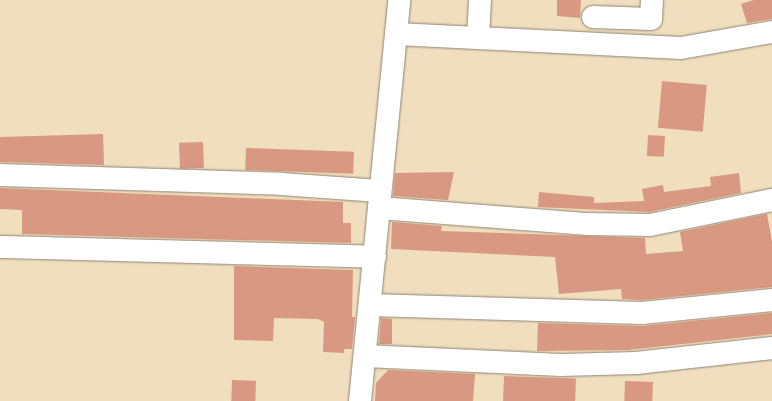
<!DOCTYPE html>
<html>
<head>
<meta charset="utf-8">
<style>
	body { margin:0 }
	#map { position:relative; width:772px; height:401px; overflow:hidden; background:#f0debe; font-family:"Comic Neue",sans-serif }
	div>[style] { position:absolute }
	.building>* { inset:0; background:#d99882; transform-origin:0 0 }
	.roads { filter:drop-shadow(0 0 1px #8e8474) drop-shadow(0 0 1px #8e8474) }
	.street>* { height:22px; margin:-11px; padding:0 11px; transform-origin:11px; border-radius:11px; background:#fff }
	span { translate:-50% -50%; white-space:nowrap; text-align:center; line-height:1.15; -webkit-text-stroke:5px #fff; paint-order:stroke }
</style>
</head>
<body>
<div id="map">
	<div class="building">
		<div style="clip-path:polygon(557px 0,581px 0,580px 18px,557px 16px)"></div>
		<div style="clip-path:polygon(754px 0,772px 0,772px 19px,747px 23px,741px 4px)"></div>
		<div style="left:662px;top:81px;width:45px;height:47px;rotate:5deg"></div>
		<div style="clip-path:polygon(103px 134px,104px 165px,0 162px,0 137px)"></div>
		<div style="left:648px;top:135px;width:17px;height:21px;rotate:3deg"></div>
		<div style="left:203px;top:142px;width:26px;height:24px;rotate:88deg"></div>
		<div style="left:246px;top:148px;width:108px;height:22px;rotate:2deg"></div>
		<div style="clip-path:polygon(454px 172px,448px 200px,393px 196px,395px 173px)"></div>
		<div style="clip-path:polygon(739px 173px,741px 193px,649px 212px,538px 207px,539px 192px,594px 197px,594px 203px,644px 201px,642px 189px,663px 185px,664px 192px,711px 186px,710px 177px)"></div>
		<div style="clip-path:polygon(0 188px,343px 202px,343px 223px,351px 223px,351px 243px,22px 234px,22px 210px,0 209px)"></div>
		<div style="clip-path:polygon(767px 214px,772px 242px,772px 287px,642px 300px,622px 299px,621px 289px,559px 294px,555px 257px,391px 249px,392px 222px,442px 226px,441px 231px,645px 238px,646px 254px,683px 251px,680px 232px)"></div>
		<div style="clip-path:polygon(234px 266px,353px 270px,352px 317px,355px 317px,352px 349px,344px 349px,344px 353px,323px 352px,324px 322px,318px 319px,274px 318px,273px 341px,234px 340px)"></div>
		<div style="clip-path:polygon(772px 313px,772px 334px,628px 350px,537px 351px,538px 323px,643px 326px)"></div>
		<div style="clip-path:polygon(381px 318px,392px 319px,392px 344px,379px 344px)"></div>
		<div style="clip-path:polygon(388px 370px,475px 374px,473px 401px,375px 401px,376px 383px)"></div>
		<div style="left:504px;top:376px;width:72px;height:25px;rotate:2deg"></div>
		<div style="left:232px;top:380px;width:24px;height:21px;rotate:2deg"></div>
		<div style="left:625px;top:381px;width:28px;height:20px;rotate:2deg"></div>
	</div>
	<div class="roads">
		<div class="street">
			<div style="left:593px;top:17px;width:58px;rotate:2deg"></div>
			<div style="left:651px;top:19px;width:19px;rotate:-87deg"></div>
			<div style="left:396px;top:34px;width:285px;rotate:2.8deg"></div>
			<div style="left:681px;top:48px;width:92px;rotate:-10deg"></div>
			<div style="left:478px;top:38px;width:38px;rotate:-87deg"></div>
			<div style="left:0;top:175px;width:281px;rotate:1.8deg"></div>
			<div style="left:281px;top:184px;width:99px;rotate:4deg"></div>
			<div style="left:379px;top:208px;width:210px;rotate:4.4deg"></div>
			<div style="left:588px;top:224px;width:62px;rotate:0.9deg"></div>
			<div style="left:650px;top:225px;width:125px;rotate:-11.6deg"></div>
			<div style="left:0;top:247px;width:375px;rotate:1.5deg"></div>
			<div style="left:370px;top:305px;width:272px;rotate:1.7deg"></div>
			<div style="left:642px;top:313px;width:131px;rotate:-5.7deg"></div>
			<div style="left:365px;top:356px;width:196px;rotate:2.6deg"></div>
			<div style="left:561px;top:365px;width:75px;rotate:-1.5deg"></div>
			<div style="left:636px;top:363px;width:137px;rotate:-6.3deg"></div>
			<div style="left:360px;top:401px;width:403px;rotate:-84.4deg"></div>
		</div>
	</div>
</div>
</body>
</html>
